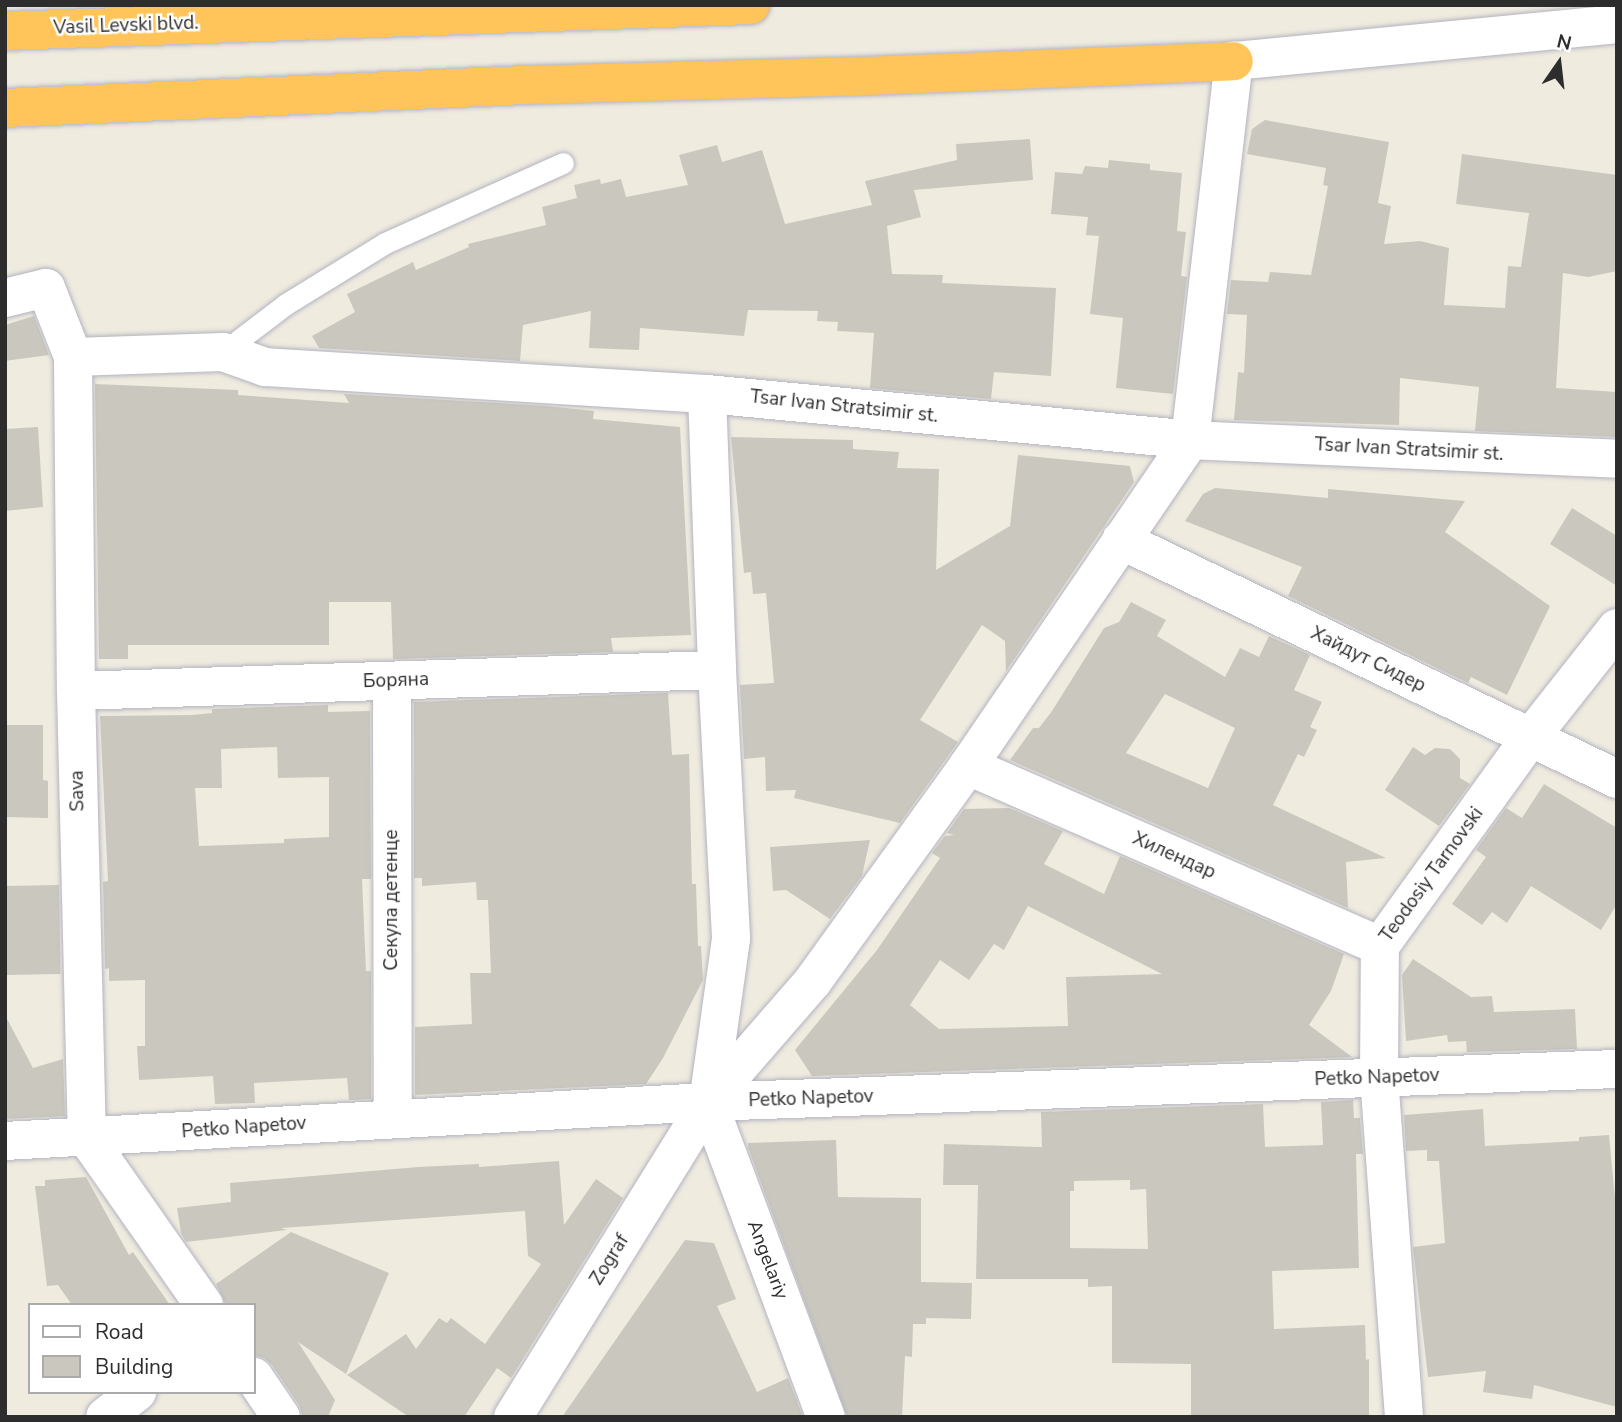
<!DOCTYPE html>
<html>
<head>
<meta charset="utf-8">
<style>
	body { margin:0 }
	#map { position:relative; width:1622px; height:1422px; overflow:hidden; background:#efebdf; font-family:"Nunito Sans",sans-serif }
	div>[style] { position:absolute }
	.building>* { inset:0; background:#cac8be; transform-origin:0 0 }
	.roads { filter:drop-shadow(0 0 2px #b3b3c1) drop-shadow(0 0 2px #b3b3c1) }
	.lane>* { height:21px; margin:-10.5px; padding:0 10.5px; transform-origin:10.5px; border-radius:10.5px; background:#fff }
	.street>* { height:38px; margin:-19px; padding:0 19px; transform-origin:19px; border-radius:19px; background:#fff }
	.highway>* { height:38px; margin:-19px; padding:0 19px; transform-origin:19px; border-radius:19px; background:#ffc45a }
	span { translate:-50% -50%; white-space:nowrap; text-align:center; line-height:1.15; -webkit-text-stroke:5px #fff; paint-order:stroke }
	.street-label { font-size:19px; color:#2d2d2d }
	.frame { position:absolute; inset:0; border:7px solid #2d2d2d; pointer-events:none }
	.legend { position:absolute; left:28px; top:1303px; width:228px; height:91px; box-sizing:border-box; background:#fff; border:2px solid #ababab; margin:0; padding:9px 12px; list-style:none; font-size:21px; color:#2d2d2d }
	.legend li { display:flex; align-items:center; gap:14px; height:35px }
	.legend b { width:35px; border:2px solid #ababab }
	.north { position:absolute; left:1524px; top:28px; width:70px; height:70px; -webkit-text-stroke:5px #fff; paint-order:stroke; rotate:14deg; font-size:19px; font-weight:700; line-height:28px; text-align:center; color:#2d2d2d }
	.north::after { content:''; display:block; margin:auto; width:24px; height:32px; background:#2d2d2d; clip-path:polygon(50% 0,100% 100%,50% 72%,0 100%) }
</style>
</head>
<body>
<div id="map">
	<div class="building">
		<div style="clip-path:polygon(1265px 120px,1389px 142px,1378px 203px,1391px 206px,1384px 244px,1420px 241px,1449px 248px,1444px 305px,1505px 308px,1508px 266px,1521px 267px,1529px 213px,1456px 204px,1462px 154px,1617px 175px,1617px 271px,1588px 277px,1563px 273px,1556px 388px,1617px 392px,1617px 437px,1475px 431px,1479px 387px,1400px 378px,1399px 425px,1234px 420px,1238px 372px,1244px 373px,1247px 315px,1227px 314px,1231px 280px,1268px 282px,1270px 272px,1311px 275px,1328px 186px,1323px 185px,1326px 168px,1247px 154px,1252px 129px)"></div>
		<div style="clip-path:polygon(1030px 139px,1033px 180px,914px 190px,921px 217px,887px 226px,892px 274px,943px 275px,942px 283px,1056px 288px,1051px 376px,994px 372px,991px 399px,870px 388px,874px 333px,837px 331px,838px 322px,817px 321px,818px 311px,748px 310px,744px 336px,640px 328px,639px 350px,589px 348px,591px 311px,523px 325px,520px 361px,319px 348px,312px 336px,355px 312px,347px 294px,413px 262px,416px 270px,469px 247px,468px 244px,546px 225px,542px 207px,577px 198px,574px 185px,600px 179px,601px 184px,621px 179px,626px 197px,688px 185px,679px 155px,717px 145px,722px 162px,762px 150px,785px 224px,872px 205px,865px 181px,957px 160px,956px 144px)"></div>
		<div style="clip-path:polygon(1109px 160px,1150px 164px,1150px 170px,1182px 173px,1177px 231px,1186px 232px,1181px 276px,1187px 277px,1173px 394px,1116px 388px,1123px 318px,1090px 314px,1099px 236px,1086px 235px,1088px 217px,1051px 214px,1055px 172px,1082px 174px,1085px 166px,1108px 168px)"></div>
		<div style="clip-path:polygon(34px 316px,49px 355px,5px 361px,5px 325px)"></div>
		<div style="clip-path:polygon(95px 384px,238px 390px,238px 395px,349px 403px,344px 394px,546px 406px,594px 411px,593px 419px,680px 427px,691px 635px,611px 638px,613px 652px,393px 659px,391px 602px,329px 602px,329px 645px,128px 645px,128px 659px,99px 659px)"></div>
		<div style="clip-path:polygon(38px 427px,43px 507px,5px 511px,5px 429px)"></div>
		<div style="clip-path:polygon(731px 437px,853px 440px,853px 449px,899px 452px,897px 468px,939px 469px,936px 570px,1010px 526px,1018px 455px,1130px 466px,1134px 482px,1006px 671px,1005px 641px,982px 625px,920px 720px,958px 742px,900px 823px,794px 798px,796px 790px,766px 791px,765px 757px,744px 759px,740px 685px,774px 683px,766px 593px,753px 594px,751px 572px,744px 573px)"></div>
		<div style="clip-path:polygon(1215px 488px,1328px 498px,1328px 489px,1465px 501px,1445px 532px,1550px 606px,1507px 695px,1471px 677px,1468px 683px,1288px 596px,1302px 567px,1185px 521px,1203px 494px)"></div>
		<div style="clip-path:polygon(1572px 508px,1617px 536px,1617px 586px,1550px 544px)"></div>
		<div style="clip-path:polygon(evenodd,1131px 602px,1166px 620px,1157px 636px,1225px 677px,1240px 648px,1259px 657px,1269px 636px,1310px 655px,1294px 690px,1322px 702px,1310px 727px,1317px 730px,1304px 757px,1298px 754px,1273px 805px,1386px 858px,1346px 862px,1348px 908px,1010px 760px,1033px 728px,1039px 728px,1052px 711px,1104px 628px,1119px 622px,1131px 602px,1165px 694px,1235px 728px,1208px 788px,1126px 753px,1165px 694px)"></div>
		<div style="clip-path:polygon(668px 693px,672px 755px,689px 754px,692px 884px,696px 884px,698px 946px,701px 946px,703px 980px,663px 1058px,646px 1084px,415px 1095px,415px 1027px,472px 1024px,470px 973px,491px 973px,488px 900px,477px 900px,476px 882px,422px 886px,422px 878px,414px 878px,414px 702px)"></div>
		<div style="clip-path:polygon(evenodd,328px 705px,328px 712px,370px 711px,371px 879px,362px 879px,366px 971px,371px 971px,371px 1099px,349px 1100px,347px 1078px,254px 1083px,255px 1103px,215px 1104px,213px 1076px,139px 1080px,137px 1046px,145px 1046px,145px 980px,109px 981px,109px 968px,105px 969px,103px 882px,108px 881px,100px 716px,192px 715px,212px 713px,212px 709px,328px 705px,277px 747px,278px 778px,329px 777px,329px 837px,284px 839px,284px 843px,199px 846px,195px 788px,222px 788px,221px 749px,277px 747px)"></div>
		<div style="clip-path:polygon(5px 725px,43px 725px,43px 780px,48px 781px,48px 818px,5px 817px)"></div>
		<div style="clip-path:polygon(1413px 747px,1425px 755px,1435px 748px,1450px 749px,1460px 759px,1460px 778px,1470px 784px,1439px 826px,1385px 790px)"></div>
		<div style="clip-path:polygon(1544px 784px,1617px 828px,1617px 904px,1601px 930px,1531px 886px,1507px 923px,1492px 912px,1482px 925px,1452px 904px,1486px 857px,1476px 850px,1506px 808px,1522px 818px)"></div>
		<div style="clip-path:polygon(evenodd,1009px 808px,1063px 831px,1044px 864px,1104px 894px,1120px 856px,1344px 954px,1331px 991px,1309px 1025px,1352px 1057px,812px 1076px,795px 1050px,877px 950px,940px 858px,932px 853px,945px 836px,954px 835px,947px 833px,964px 809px,1009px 808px,1028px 906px,1162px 974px,1066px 977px,1068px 1026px,939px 1029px,910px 1005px,940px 960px,969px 980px,994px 944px,1004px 950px,1028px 906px)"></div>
		<div style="clip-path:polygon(870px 840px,862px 876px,830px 919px,786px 890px,773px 891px,770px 847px)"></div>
		<div style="left:59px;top:885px;width:89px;height:54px;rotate:89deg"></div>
		<div style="clip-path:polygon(1413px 959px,1471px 997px,1492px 996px,1494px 1012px,1575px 1009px,1577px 1049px,1467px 1052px,1466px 1041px,1448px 1042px,1447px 1035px,1406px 1041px,1402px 975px)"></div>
		<div style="clip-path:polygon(5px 1015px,33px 1068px,63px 1059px,65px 1116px,5px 1119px)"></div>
		<div style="clip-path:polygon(evenodd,1353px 1100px,1354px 1118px,1360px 1118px,1363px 1154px,1356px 1154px,1359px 1268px,1272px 1271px,1274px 1329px,1365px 1325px,1366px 1360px,1369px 1359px,1369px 1417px,1191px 1417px,1191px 1364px,1112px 1363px,1112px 1286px,1088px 1287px,1088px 1279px,976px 1279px,978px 1185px,943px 1185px,944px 1144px,1042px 1147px,1041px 1112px,1263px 1104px,1265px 1147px,1323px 1145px,1321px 1102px,1353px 1100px,1130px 1180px,1130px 1190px,1146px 1189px,1148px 1249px,1070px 1248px,1070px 1191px,1074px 1191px,1074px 1181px,1130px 1180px)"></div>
		<div style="clip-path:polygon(1483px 1109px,1485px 1146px,1579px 1141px,1579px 1137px,1609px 1135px,1617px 1219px,1617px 1407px,1534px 1385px,1532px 1399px,1483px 1392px,1486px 1371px,1428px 1377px,1413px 1247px,1445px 1243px,1439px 1161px,1427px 1161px,1427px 1150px,1406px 1151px,1404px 1115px)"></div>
		<div style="clip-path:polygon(836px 1140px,838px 1197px,921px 1198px,921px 1282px,972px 1283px,971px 1319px,926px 1318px,926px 1324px,913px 1324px,912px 1357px,905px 1356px,902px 1417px,847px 1417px,748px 1147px,748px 1143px)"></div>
		<div style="clip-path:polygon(559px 1161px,564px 1225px,596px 1179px,623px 1198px,511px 1378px,497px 1368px,464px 1417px,409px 1417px,347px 1375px,406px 1334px,416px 1349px,439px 1318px,447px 1323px,451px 1318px,485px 1344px,541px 1264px,528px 1256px,525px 1211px,281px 1228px,287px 1230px,186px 1242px,181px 1233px,177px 1208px,231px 1202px,230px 1183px,418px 1167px,479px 1164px,479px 1167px)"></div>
		<div style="clip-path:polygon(86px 1177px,129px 1255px,133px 1252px,170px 1305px,72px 1305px,58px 1285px,47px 1286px,35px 1186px,45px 1186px,45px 1180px)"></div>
		<div style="clip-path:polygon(291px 1232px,389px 1273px,346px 1374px,298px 1342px,335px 1400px,328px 1417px,303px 1417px,299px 1405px,272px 1365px,264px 1358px,254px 1355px,254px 1305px,226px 1305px,216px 1284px)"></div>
		<div style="clip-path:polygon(685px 1240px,714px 1243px,736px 1299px,717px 1306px,757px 1392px,788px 1378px,803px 1417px,562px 1417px)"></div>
	</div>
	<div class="roads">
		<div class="lane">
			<div style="left:223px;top:352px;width:79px;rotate:-37.3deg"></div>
			<div style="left:286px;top:304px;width:116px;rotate:-31.6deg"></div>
			<div style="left:385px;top:243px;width:195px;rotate:-24.2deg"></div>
		</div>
		<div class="street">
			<div style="left:5px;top:298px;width:42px;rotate:-13.7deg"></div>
			<div style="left:46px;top:288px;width:74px;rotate:68.6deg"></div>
			<div style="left:73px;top:357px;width:334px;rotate:89.5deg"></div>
			<div style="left:76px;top:691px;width:447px;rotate:88.6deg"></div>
			<div style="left:87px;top:1138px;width:204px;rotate:55deg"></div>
			<div style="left:73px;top:357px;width:150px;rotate:-1.9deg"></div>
			<div style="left:223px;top:352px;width:45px;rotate:19.7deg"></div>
			<div style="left:265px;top:367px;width:443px;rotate:3.5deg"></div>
			<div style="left:707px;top:394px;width:485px;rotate:5.4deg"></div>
			<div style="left:1190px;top:440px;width:427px;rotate:2.5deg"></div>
			<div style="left:707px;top:394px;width:276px;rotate:87.9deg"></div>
			<div style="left:717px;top:670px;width:269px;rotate:87deg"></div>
			<div style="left:731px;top:939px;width:165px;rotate:98deg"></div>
			<div style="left:708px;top:1102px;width:336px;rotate:69.5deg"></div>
			<div style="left:1121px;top:540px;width:551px;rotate:25.73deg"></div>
			<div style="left:392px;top:681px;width:438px;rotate:89.9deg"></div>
			<div style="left:76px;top:691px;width:641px;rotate:-1.88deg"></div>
			<div style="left:968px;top:766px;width:450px;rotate:23.6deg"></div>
			<div style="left:5px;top:1141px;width:704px;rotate:-3.18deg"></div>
			<div style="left:708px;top:1102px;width:910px;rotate:-2.08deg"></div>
			<div style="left:254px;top:1377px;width:48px;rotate:56deg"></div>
			<div style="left:105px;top:1417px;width:41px;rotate:-38deg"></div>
			<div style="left:513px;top:1417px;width:370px;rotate:-58.2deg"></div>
			<div style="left:708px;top:1102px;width:160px;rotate:-49deg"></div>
			<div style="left:813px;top:981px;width:265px;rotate:-54.2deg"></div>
			<div style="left:968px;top:766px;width:394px;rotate:-55.7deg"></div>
			<div style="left:1190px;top:440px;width:382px;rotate:-83.4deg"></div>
			<div style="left:1234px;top:61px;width:385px;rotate:-5.5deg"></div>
			<div style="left:1404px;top:1417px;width:341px;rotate:-94.2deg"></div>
			<div style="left:1379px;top:1077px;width:131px;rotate:-89.6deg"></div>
			<div style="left:1380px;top:946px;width:256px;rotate:-54.2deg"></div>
			<div style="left:1530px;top:738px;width:140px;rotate:-51.7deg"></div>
		</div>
		<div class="highway">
			<div style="left:5px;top:31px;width:746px;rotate:-2deg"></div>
			<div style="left:5px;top:108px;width:521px;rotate:-2.53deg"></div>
			<div style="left:525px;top:85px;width:341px;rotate:-1.5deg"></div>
			<div style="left:866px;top:76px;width:368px;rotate:-2.3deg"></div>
		</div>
	</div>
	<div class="street-label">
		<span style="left:126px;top:26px;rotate:-2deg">Vasil Levski blvd.</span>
		<span style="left:844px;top:407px;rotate:6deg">Tsar Ivan Stratsimir st.</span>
		<span style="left:1409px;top:450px;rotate:3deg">Tsar Ivan Stratsimir st.</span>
		<span style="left:1368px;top:660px;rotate:26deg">Хайдут Сидер</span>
		<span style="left:396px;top:681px;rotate:-2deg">Боряна</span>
		<span style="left:78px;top:791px;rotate:-91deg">Sava</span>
		<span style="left:1174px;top:856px;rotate:24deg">Хилендар</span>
		<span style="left:1432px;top:875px;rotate:-54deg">Teodosiy Tarnovski</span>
		<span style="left:392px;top:900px;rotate:-90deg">Секула детенце</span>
		<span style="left:1377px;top:1078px;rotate:-2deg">Petko Napetov</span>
		<span style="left:811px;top:1099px;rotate:-2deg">Petko Napetov</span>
		<span style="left:244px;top:1128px;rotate:-4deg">Petko Napetov</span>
		<span style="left:610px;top:1260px;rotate:-58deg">Zograf</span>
		<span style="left:767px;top:1260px;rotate:69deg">Angelariy</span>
	</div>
	<div class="frame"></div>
	<ul class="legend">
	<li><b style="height:9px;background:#fff"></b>Road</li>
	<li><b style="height:19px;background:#cac8be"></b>Building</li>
	</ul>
	<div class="north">N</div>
</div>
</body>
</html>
